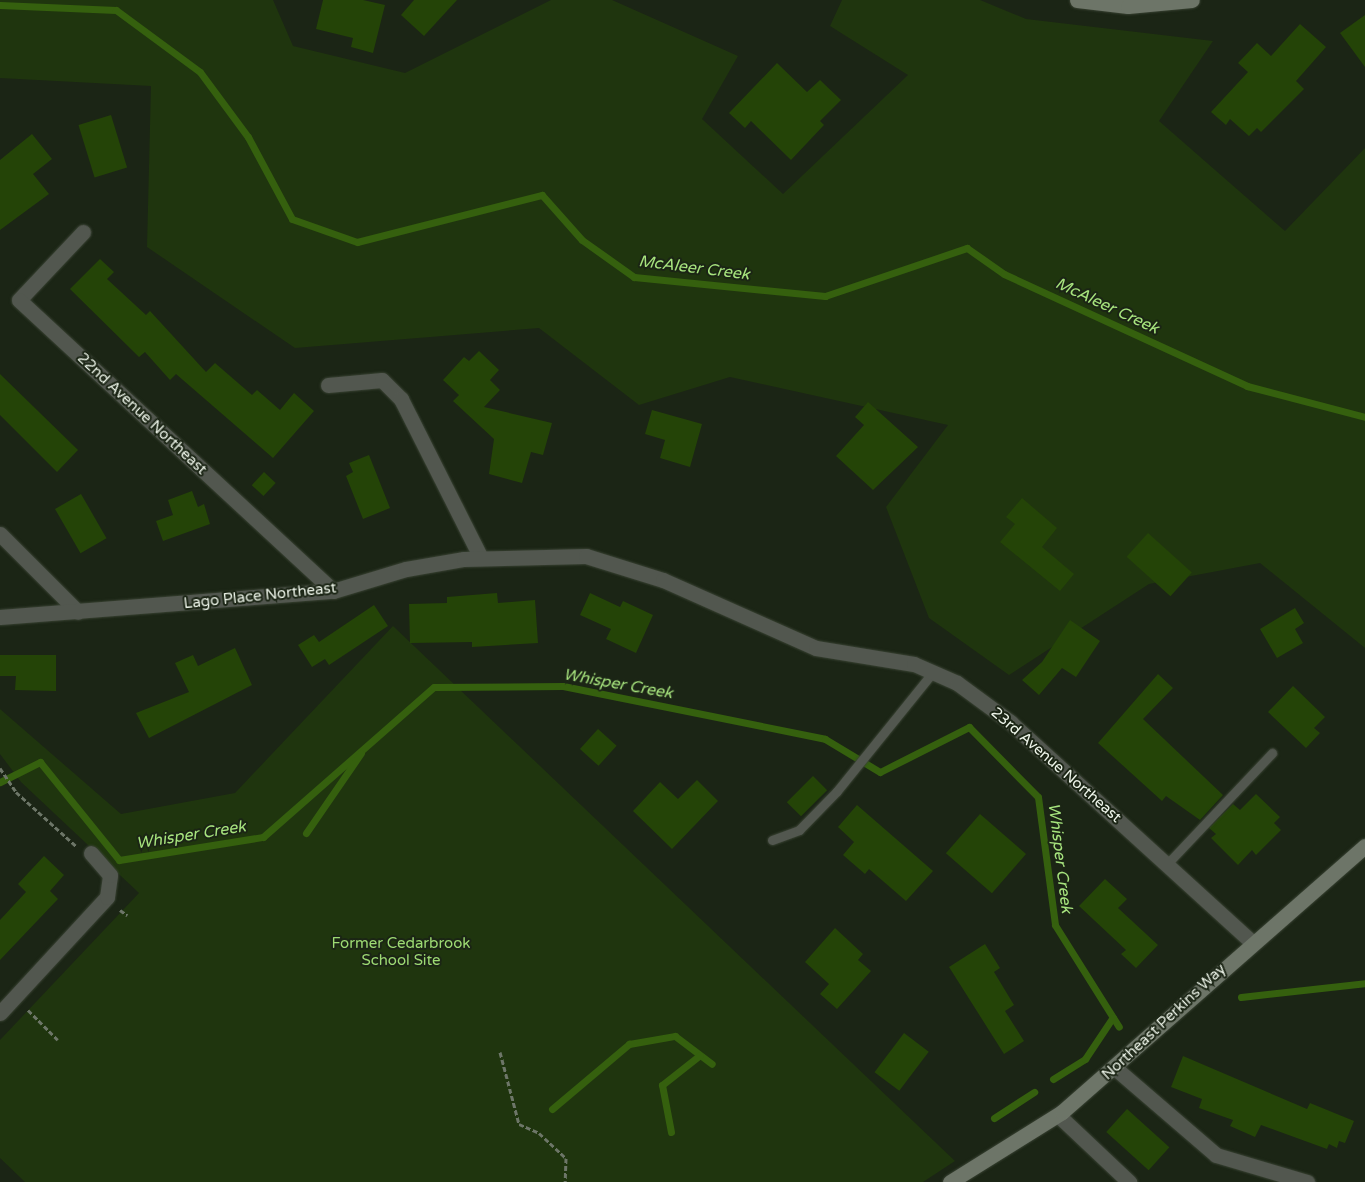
<!DOCTYPE html>
<html>
<head>
<meta charset="utf-8">
<style>
	body { margin:0 }
	#map { position:relative; width:1365px; height:1182px; overflow:hidden; background:#1b2515; font-family:"Varela Round",sans-serif }
	div>[style] { position:absolute }
	.green>* { inset:0; background:#1f350e }
	.stream>* { height:7px; margin:-3.5px; padding:0 3.5px; transform-origin:3.5px; border-radius:3.5px; background:#35600e }
	.building>* { inset:0; background:#244407; transform-origin:0 0 }
	.path>* { height:3px; margin-top:-1.5px; transform-origin:0; background:repeating-linear-gradient(90deg,#6d7668 0 5px,transparent 0 7.5px) }
	.roads { filter:drop-shadow(0 0 1px #394233) drop-shadow(0 0 1px #394233) }
	.lane>* { height:9px; margin:-4.5px; padding:0 4.5px; transform-origin:4.5px; border-radius:4.5px; background:#52574f }
	.street>* { height:15px; margin:-7.5px; padding:0 7.5px; transform-origin:7.5px; border-radius:7.5px; background:#52574f }
	.secondary>* { height:15px; margin:-7.5px; padding:0 7.5px; transform-origin:7.5px; border-radius:7.5px; background:#6d7568 }
	span { translate:-50% -50%; white-space:nowrap; text-align:center; line-height:1.15; -webkit-text-stroke:4px #1b2515; paint-order:stroke }
	.street-label { font-size:15px; color:#eef5ea }
	.park-label { font-size:15px; color:#9dda73 }
	.water-label { font-size:16px; color:#a7e47e; font-style:italic }
</style>
</head>
<body>
<div id="map">
	<div class="green">
		<div style="clip-path:polygon(0 0,273px 0,293px 46px,405px 73px,551px 0,612px 0,738px 56px,702px 119px,783px 194px,908px 75px,830px 26px,842px 0,980px 0,1026px 19px,1213px 41px,1159px 121px,1285px 231px,1365px 148px,1365px 648px,1260px 563px,1149px 584px,1009px 675px,929px 618px,886px 507px,948px 425px,730px 377px,639px 405px,539px 328px,295px 348px,147px 247px,151px 86px,0 78px)"></div>
		<div style="clip-path:polygon(393px 626px,955px 1161px,923px 1182px,25px 1182px,0 1158px,0 1040px,139px 893px,21px 782px,0 754px,0 709px,121px 814px,235px 793px)"></div>
	</div>
	<div class="stream">
		<div style="left:0;top:5px;width:116px;rotate:2.5deg"></div>
		<div style="left:116px;top:10px;width:104px;rotate:36.4deg"></div>
		<div style="left:200px;top:72px;width:81px;rotate:53.6deg"></div>
		<div style="left:248px;top:137px;width:93px;rotate:61.8deg"></div>
		<div style="left:292px;top:219px;width:69px;rotate:19.5deg"></div>
		<div style="left:357px;top:242px;width:191px;rotate:-14.3deg"></div>
		<div style="left:542px;top:195px;width:60px;rotate:48.4deg"></div>
		<div style="left:582px;top:240px;width:64px;rotate:35.4deg"></div>
		<div style="left:634px;top:277px;width:192px;rotate:5.7deg"></div>
		<div style="left:825px;top:296px;width:150px;rotate:-18.7deg"></div>
		<div style="left:967px;top:248px;width:45px;rotate:35.1deg"></div>
		<div style="left:1004px;top:274px;width:268px;rotate:24.7deg"></div>
		<div style="left:1247px;top:386px;width:122px;rotate:14.7deg"></div>
		<div style="left:0;top:782px;width:45px;rotate:-26.6deg"></div>
		<div style="left:40px;top:762px;width:126px;rotate:51.1deg"></div>
		<div style="left:119px;top:860px;width:146px;rotate:-9.1deg"></div>
		<div style="left:263px;top:837px;width:227px;rotate:-41.3deg"></div>
		<div style="left:434px;top:687px;width:129px;rotate:-0.4deg"></div>
		<div style="left:563px;top:686px;width:267px;rotate:11.4deg"></div>
		<div style="left:825px;top:739px;width:64px;rotate:31deg"></div>
		<div style="left:880px;top:772px;width:100px;rotate:-26.8deg"></div>
		<div style="left:969px;top:727px;width:98px;rotate:45.4deg"></div>
		<div style="left:1038px;top:797px;width:129px;rotate:82.4deg"></div>
		<div style="left:1055px;top:925px;width:120px;rotate:57.9deg"></div>
		<div style="left:306px;top:833px;width:97px;rotate:-55.5deg"></div>
		<div style="left:1241px;top:997px;width:125px;rotate:-6.4deg"></div>
		<div style="left:1053px;top:1079px;width:38px;rotate:-32deg"></div>
		<div style="left:1085px;top:1059px;width:50px;rotate:-56.3deg"></div>
		<div style="left:552px;top:1109px;width:101px;rotate:-40.2deg"></div>
		<div style="left:629px;top:1044px;width:47px;rotate:-9.9deg"></div>
		<div style="left:675px;top:1036px;width:46px;rotate:37.1deg"></div>
		<div style="left:994px;top:1118px;width:48px;rotate:-33deg"></div>
		<div style="left:671px;top:1132px;width:48px;rotate:-100.8deg"></div>
		<div style="left:662px;top:1085px;width:48px;rotate:-38.3deg"></div>
	</div>
	<div class="building">
		<div style="clip-path:polygon(323px 0,363px 0,385px 5px,373px 53px,351px 47px,353px 38px,316px 29px)"></div>
		<div style="clip-path:polygon(414px 0,457px 0,424px 36px,401px 15px)"></div>
		<div style="clip-path:polygon(1365px 15px,1365px 67px,1340px 33px)"></div>
		<div style="clip-path:polygon(1300px 24px,1326px 47px,1296px 81px,1304px 89px,1261px 132px,1257px 128px,1249px 136px,1230px 119px,1226px 125px,1211px 112px,1248px 72px,1238px 63px,1257px 43px,1271px 56px)"></div>
		<div style="clip-path:polygon(777px 63px,807px 92px,820px 80px,841px 100px,820px 121px,824px 125px,791px 160px,751px 121px,745px 128px,729px 113px)"></div>
		<div style="left:111px;top:115px;width:55px;height:34px;rotate:73deg"></div>
		<div style="clip-path:polygon(32px 134px,52px 159px,33px 174px,49px 194px,0 230px,0 160px)"></div>
		<div style="clip-path:polygon(100px 259px,114px 272px,107px 279px,146px 315px,150px 311px,206px 372px,215px 363px,252px 395px,257px 390px,280px 410px,294px 393px,314px 411px,273px 458px,176px 374px,170px 380px,145px 352px,139px 357px,70px 289px)"></div>
		<div style="clip-path:polygon(479px 351px,499px 370px,490px 380px,500px 390px,484px 407px,552px 423px,543px 455px,531px 452px,522px 483px,489px 474px,494px 439px,453px 401px,459px 395px,443px 380px,464px 357px,469px 361px)"></div>
		<div style="clip-path:polygon(0 374px,78px 450px,57px 472px,0 415px)"></div>
		<div style="clip-path:polygon(868px 402px,918px 447px,873px 490px,836px 456px,864px 425px,855px 417px)"></div>
		<div style="clip-path:polygon(652px 410px,702px 424px,690px 467px,660px 458px,665px 440px,645px 434px)"></div>
		<div style="clip-path:polygon(369px 455px,390px 508px,363px 519px,346px 476px,353px 472px,349px 463px)"></div>
		<div style="left:264px;top:472px;width:16px;height:18px;rotate:43deg"></div>
		<div style="clip-path:polygon(192px 491px,198px 507px,204px 504px,210px 524px,163px 541px,156px 521px,173px 515px,168px 500px)"></div>
		<div style="left:81px;top:494px;width:51px;height:30px;rotate:60deg"></div>
		<div style="clip-path:polygon(1022px 498px,1057px 528px,1042px 547px,1074px 574px,1060px 591px,1000px 542px,1015px 524px,1006px 517px)"></div>
		<div style="left:1148px;top:533px;width:59px;height:32px;rotate:42deg"></div>
		<div style="clip-path:polygon(497px 593px,498px 603px,535px 600px,538px 643px,472px 647px,472px 642px,410px 643px,409px 604px,447px 603px,447px 597px)"></div>
		<div style="clip-path:polygon(590px 593px,620px 607px,623px 601px,653px 615px,636px 653px,606px 639px,611px 629px,580px 615px)"></div>
		<div style="clip-path:polygon(374px 605px,388px 626px,329px 665px,325px 659px,312px 667px,298px 645px,314px 635px,319px 642px)"></div>
		<div style="clip-path:polygon(1295px 608px,1304px 623px,1295px 629px,1303px 643px,1277px 658px,1260px 629px)"></div>
		<div style="clip-path:polygon(1070px 620px,1100px 641px,1076px 677px,1062px 668px,1039px 695px,1022px 680px,1042px 662px)"></div>
		<div style="clip-path:polygon(235px 648px,252px 685px,149px 738px,136px 713px,189px 692px,175px 663px,193px 655px,198px 666px)"></div>
		<div style="clip-path:polygon(0 655px,56px 655px,56px 691px,15px 690px,16px 676px,0 676px)"></div>
		<div style="clip-path:polygon(1158px 674px,1173px 688px,1143px 719px,1223px 795px,1200px 820px,1166px 796px,1162px 801px,1098px 743px)"></div>
		<div style="clip-path:polygon(1293px 686px,1325px 717px,1314px 728px,1320px 733px,1306px 748px,1268px 712px)"></div>
		<div style="left:598px;top:729px;width:25px;height:27px;rotate:42deg"></div>
		<div style="left:813px;top:776px;width:20px;height:37px;rotate:45deg"></div>
		<div style="clip-path:polygon(697px 780px,718px 801px,672px 849px,633px 811px,660px 782px,678px 799px)"></div>
		<div style="clip-path:polygon(1256px 794px,1280px 817px,1274px 823px,1281px 830px,1256px 855px,1252px 850px,1238px 865px,1211px 838px,1216px 834px,1209px 828px,1233px 804px,1240px 810px)"></div>
		<div style="clip-path:polygon(857px 805px,933px 871px,906px 901px,869px 869px,865px 874px,843px 855px,854px 842px,838px 827px)"></div>
		<div style="left:980px;top:814px;width:61px;height:52px;rotate:41deg"></div>
		<div style="clip-path:polygon(44px 856px,64px 875px,50px 891px,58px 899px,0 960px,0 920px,26px 892px,18px 884px)"></div>
		<div style="clip-path:polygon(1105px 879px,1127px 899px,1118px 908px,1158px 945px,1136px 968px,1121px 954px,1126px 950px,1079px 906px)"></div>
		<div style="clip-path:polygon(835px 928px,863px 954px,858px 960px,871px 971px,837px 1009px,820px 994px,829px 984px,805px 962px)"></div>
		<div style="clip-path:polygon(985px 944px,1000px 968px,994px 972px,1014px 1005px,1005px 1011px,1024px 1041px,1004px 1054px,949px 967px)"></div>
		<div style="left:904px;top:1033px;width:31px;height:49px;rotate:37deg"></div>
		<div style="clip-path:polygon(1183px 1056px,1307px 1109px,1310px 1103px,1354px 1121px,1345px 1143px,1339px 1141px,1337px 1148px,1329px 1144px,1327px 1149px,1261px 1125px,1255px 1137px,1230px 1126px,1233px 1120px,1199px 1108px,1202px 1099px,1171px 1087px)"></div>
		<div style="left:1127px;top:1109px;width:57px;height:31px;rotate:42deg"></div>
	</div>
	<div class="path">
		<div style="left:0;top:768px;width:29px;rotate:56deg"></div>
		<div style="left:16px;top:792px;width:81px;rotate:42deg"></div>
		<div style="left:120px;top:910px;width:9px;rotate:36deg"></div>
		<div style="left:28px;top:1010px;width:42px;rotate:45deg"></div>
		<div style="left:500px;top:1052px;width:74px;rotate:75.2deg"></div>
		<div style="left:519px;top:1124px;width:22px;rotate:24deg"></div>
		<div style="left:539px;top:1133px;width:37px;rotate:43deg"></div>
		<div style="left:566px;top:1158px;width:24px;rotate:92deg"></div>
	</div>
	<div class="roads">
		<div class="lane">
			<div style="left:772px;top:840px;width:29px;rotate:-20deg"></div>
			<div style="left:799px;top:830px;width:54px;rotate:-45.7deg"></div>
			<div style="left:837px;top:791px;width:154px;rotate:-51.1deg"></div>
			<div style="left:1167px;top:864px;width:153px;rotate:-46.6deg"></div>
		</div>
		<div class="street">
			<div style="left:83px;top:232px;width:93px;rotate:133.3deg"></div>
			<div style="left:19px;top:300px;width:428px;rotate:42.8deg"></div>
			<div style="left:328px;top:385px;width:54px;rotate:-5.3deg"></div>
			<div style="left:382px;top:380px;width:27px;rotate:45deg"></div>
			<div style="left:401px;top:399px;width:178px;rotate:63.3deg"></div>
			<div style="left:0;top:534px;width:110px;rotate:45deg"></div>
			<div style="left:0;top:617px;width:334px;rotate:-4.5deg"></div>
			<div style="left:333px;top:591px;width:76px;rotate:-16.8deg"></div>
			<div style="left:406px;top:569px;width:59px;rotate:-9.8deg"></div>
			<div style="left:464px;top:559px;width:122px;rotate:-1.4deg"></div>
			<div style="left:586px;top:556px;width:81px;rotate:17.3deg"></div>
			<div style="left:663px;top:580px;width:167px;rotate:24deg"></div>
			<div style="left:816px;top:648px;width:99px;rotate:9.3deg"></div>
			<div style="left:914px;top:664px;width:47px;rotate:23.8deg"></div>
			<div style="left:957px;top:683px;width:66px;rotate:36.3deg"></div>
			<div style="left:1010px;top:722px;width:326px;rotate:42.3deg"></div>
			<div style="left:0;top:1013px;width:158px;rotate:-47.3deg"></div>
			<div style="left:107px;top:897px;width:22px;rotate:-82deg"></div>
			<div style="left:110px;top:875px;width:29px;rotate:-131deg"></div>
			<div style="left:1115px;top:1068px;width:133px;rotate:40.7deg"></div>
			<div style="left:1216px;top:1155px;width:95px;rotate:16.5deg"></div>
			<div style="left:1058px;top:1115px;width:98px;rotate:43.3deg"></div>
		</div>
		<div class="secondary">
			<div style="left:1077px;top:0;width:51px;rotate:6.7deg"></div>
			<div style="left:1128px;top:6px;width:64px;rotate:-5.4deg"></div>
			<div style="left:950px;top:1182px;width:132px;rotate:-32deg"></div>
			<div style="left:1062px;top:1112px;width:403px;rotate:-41.3deg"></div>
		</div>
	</div>
	<div class="street-label">
		<span style="left:142px;top:414px;rotate:43deg">22nd Avenue Northeast</span>
		<span style="left:260px;top:596px;rotate:-6deg">Lago Place Northeast</span>
		<span style="left:1056px;top:765px;rotate:41deg">23rd Avenue Northeast</span>
		<span style="left:1164px;top:1022px;rotate:-43deg">Northeast Perkins Way</span>
	</div>
	<div class="park-label">
		<span style="left:401px;top:952px">Former Cedarbrook<br>School Site</span>
	</div>
	<div class="water-label">
		<span style="left:694px;top:268px;rotate:7deg">McAleer Creek</span>
		<span style="left:1107px;top:306px;rotate:25deg">McAleer Creek</span>
		<span style="left:618px;top:684px;rotate:10deg">Whisper Creek</span>
		<span style="left:191px;top:835px;rotate:-9deg">Whisper Creek</span>
		<span style="left:1060px;top:858px;rotate:83deg">Whisper Creek</span>
	</div>
</div>
</body>
</html>
